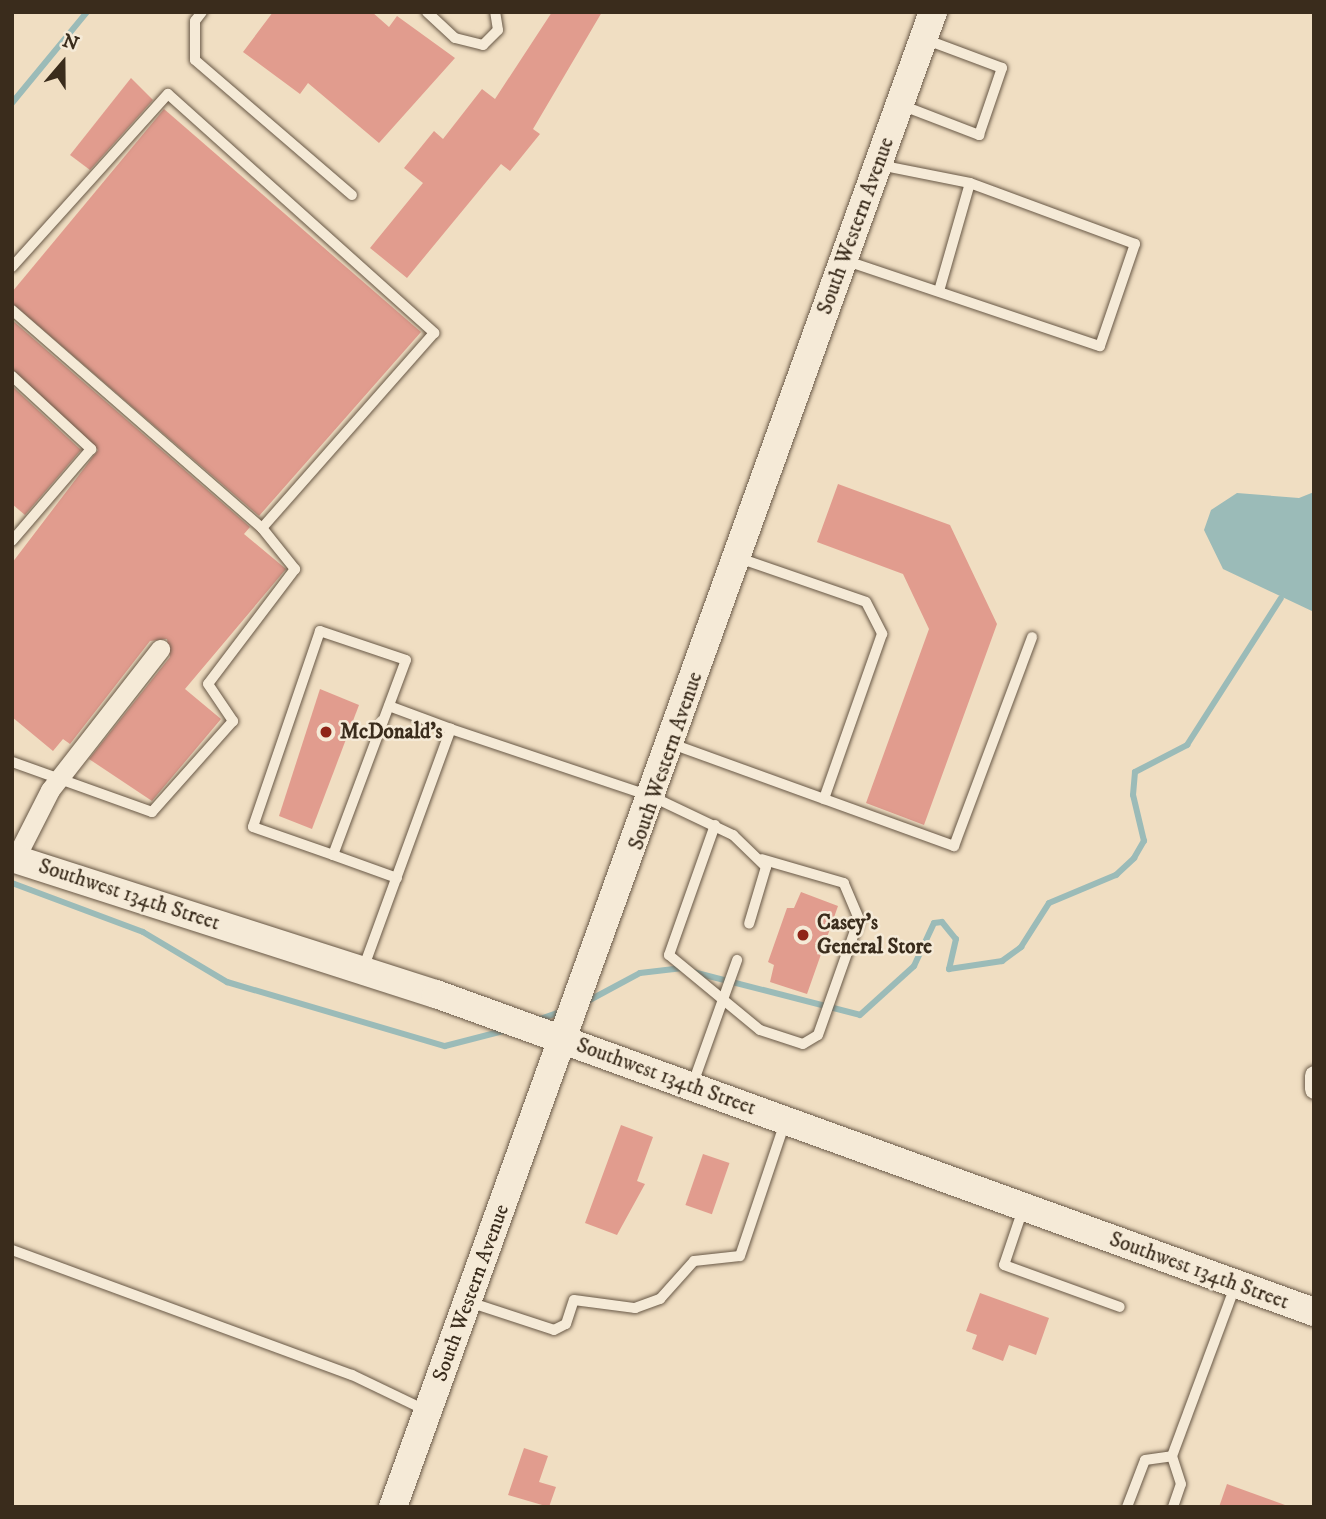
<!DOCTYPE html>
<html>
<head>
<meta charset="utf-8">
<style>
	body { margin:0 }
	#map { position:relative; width:1326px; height:1519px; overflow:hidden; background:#f0dec2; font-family:"IM FELL DW Pica",serif }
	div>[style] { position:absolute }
	.water>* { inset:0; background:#9bbbb8 }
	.stream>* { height:6px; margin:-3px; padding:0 3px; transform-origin:3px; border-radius:3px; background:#9bbbb8 }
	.building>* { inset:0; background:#e19c8e; transform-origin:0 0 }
	.roads { filter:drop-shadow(0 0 2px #685846) drop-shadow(0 0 2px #685846) }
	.lane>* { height:10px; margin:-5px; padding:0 5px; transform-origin:5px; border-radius:5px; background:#f5ead7 }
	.street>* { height:19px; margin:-9.5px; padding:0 9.5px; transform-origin:9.5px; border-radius:9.5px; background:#f5ead7 }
	.secondary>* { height:28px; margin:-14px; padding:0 14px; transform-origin:14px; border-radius:14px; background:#f5ead7 }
	.dots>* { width:19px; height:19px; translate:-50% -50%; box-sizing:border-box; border:4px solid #f5ead7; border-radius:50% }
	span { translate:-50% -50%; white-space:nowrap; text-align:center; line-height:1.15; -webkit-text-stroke:5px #f5ead7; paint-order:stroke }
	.street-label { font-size:21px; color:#3a2c1c }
	.poi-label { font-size:21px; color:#3a2c1c; font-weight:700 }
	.left { translate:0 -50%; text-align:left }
	.frame { position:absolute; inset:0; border:14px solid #3a2c1c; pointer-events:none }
	.north { position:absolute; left:28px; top:28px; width:70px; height:70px; -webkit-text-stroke:5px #f5ead7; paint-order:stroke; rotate:20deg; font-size:19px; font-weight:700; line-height:28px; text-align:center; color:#3a2c1c }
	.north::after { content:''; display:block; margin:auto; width:24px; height:32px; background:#3a2c1c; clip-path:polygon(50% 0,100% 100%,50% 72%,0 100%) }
</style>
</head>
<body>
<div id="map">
	<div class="water">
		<div style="clip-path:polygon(1314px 492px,1314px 612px,1223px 569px,1204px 530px,1211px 510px,1237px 493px,1299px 498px)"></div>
	</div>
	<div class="stream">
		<div style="left:12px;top:103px;width:118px;rotate:-50.5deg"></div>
		<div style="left:12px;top:883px;width:140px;rotate:20.5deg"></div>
		<div style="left:143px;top:932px;width:98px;rotate:30.8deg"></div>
		<div style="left:227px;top:982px;width:227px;rotate:16.4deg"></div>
		<div style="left:445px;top:1046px;width:64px;rotate:-14.5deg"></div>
		<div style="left:693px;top:972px;width:172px;rotate:14.4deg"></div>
		<div style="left:860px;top:1015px;width:73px;rotate:-42.2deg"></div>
		<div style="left:914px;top:966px;width:47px;rotate:-65.1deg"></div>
		<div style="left:934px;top:923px;width:8px;rotate:-7deg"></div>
		<div style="left:942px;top:922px;width:22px;rotate:51deg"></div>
		<div style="left:956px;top:939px;width:31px;rotate:103deg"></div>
		<div style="left:949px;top:969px;width:54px;rotate:-8.6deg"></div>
		<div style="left:1002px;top:961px;width:24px;rotate:-36deg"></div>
		<div style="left:1021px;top:947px;width:52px;rotate:-57.5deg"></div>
		<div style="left:1049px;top:903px;width:73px;rotate:-22.7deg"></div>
		<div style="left:1116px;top:875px;width:25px;rotate:-43deg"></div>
		<div style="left:1134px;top:858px;width:20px;rotate:-60deg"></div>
		<div style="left:1144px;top:841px;width:47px;rotate:-103.4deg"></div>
		<div style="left:1133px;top:795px;width:23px;rotate:-85deg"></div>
		<div style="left:1135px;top:772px;width:59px;rotate:-27.4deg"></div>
		<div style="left:1187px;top:745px;width:174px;rotate:-57.4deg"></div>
		<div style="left:586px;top:1002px;width:61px;rotate:-28.2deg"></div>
		<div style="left:640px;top:973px;width:43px;rotate:-6.6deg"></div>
		<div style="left:537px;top:1020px;width:28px;rotate:-19deg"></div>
	</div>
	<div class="building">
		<div style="clip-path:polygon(273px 12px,372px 12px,389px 27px,397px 16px,455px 58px,379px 143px,308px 83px,300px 94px,243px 52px)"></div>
		<div style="clip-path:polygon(552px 12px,602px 12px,533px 129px,540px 134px,510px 171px,501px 164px,407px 278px,370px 248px,423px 183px,404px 168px,434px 131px,443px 139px,482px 89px,495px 99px)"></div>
		<div style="clip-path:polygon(131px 78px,153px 100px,90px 170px,70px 155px)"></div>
		<div style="clip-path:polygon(164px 109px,421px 332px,259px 516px,12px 303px,12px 292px)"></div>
		<div style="clip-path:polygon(12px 320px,250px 527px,244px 534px,286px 569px,185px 689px,221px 719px,152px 801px,89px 759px,170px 657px,167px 639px,150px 641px,70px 744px,63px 739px,53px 751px,12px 717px,12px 563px,98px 450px,12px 369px)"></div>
		<div style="clip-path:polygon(12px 386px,81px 450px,25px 515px,12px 504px)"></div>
		<div style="clip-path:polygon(838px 484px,950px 525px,997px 624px,924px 825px,866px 803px,929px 629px,903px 574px,817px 542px)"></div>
		<div style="clip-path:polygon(320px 689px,359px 705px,312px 829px,279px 816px)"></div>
		<div style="clip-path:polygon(801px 892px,838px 906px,807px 994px,770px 982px,774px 965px,768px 962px,787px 908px,794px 908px)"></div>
		<div style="clip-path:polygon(621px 1125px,653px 1137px,637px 1181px,645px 1184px,617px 1235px,585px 1223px)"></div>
		<div style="left:703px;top:1154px;width:28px;height:54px;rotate:19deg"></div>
		<div style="clip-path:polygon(980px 1293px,1049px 1318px,1036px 1355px,1009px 1345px,1003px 1361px,972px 1349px,977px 1335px,966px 1331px)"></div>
		<div style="clip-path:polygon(524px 1448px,548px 1456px,539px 1482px,556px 1487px,549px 1507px,508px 1495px)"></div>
		<div style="clip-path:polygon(1227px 1484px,1285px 1505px,1285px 1507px,1219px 1507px)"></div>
	</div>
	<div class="roads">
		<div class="lane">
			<div style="left:202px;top:12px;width:11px;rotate:128deg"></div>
			<div style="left:195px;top:21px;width:39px;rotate:90deg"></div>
			<div style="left:195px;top:60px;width:207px;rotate:40.7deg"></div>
			<div style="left:427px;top:12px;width:38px;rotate:43deg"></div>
			<div style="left:455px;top:38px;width:29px;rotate:14deg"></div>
			<div style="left:483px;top:45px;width:21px;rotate:-45deg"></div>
			<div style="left:498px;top:30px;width:18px;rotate:-99deg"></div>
			<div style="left:901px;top:105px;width:84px;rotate:21deg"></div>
			<div style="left:979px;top:135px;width:71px;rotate:-71.1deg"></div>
			<div style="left:1002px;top:68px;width:80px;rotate:-159.5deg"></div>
			<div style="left:847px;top:261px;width:267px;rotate:18.6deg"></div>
			<div style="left:1100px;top:346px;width:108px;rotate:-71.1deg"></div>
			<div style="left:1135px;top:244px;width:176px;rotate:-159.7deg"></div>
			<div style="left:970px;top:183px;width:93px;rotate:-168.8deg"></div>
			<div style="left:12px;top:267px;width:233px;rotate:-48deg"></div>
			<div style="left:168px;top:94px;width:358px;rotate:41.9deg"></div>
			<div style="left:434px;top:333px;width:260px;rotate:131.4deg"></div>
			<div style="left:262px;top:528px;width:53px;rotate:51.2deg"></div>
			<div style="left:295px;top:569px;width:144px;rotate:127.1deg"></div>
			<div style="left:208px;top:684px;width:45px;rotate:56deg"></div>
			<div style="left:233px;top:721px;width:122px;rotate:131.7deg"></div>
			<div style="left:152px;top:812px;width:149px;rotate:-160.3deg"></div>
			<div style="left:939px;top:291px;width:112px;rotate:-74deg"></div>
			<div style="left:12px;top:310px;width:332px;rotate:41.1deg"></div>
			<div style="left:12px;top:376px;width:108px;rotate:42.7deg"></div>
			<div style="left:91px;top:449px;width:121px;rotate:130.7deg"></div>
			<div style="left:739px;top:558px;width:134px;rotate:19.1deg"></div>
			<div style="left:866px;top:602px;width:36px;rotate:63deg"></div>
			<div style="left:882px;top:634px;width:175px;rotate:109.4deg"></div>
			<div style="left:389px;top:706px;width:66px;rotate:20.4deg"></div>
			<div style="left:672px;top:744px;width:300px;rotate:19.9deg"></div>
			<div style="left:954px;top:846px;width:223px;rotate:-69.5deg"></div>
			<div style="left:715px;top:825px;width:138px;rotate:109.5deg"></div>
			<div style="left:669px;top:955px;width:118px;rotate:39.5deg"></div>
			<div style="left:760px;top:1030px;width:45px;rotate:18deg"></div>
			<div style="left:803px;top:1044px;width:17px;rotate:-31deg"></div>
			<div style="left:818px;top:1035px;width:123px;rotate:-70.5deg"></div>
			<div style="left:859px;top:919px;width:39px;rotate:-113deg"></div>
			<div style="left:844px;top:883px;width:86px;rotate:-163.9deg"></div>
			<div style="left:333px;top:855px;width:208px;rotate:-69.5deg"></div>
			<div style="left:406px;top:660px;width:91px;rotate:-161.4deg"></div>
			<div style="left:320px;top:631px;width:207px;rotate:108.9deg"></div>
			<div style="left:253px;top:827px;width:85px;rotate:19.3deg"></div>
			<div style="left:333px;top:855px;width:68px;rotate:19.8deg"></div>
			<div style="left:363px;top:969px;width:256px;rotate:-69.9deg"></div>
			<div style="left:451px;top:729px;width:213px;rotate:18.6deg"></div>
			<div style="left:653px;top:797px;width:89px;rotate:25.4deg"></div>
			<div style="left:733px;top:835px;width:46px;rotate:44.1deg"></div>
			<div style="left:766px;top:867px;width:59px;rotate:106.6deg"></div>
			<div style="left:692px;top:1086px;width:134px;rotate:-70.3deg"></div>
			<div style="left:1023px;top:1209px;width:59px;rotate:108.7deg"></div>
			<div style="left:1004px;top:1265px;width:123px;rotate:19.9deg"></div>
			<div style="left:12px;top:1250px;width:362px;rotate:20.2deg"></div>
			<div style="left:352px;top:1375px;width:83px;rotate:25.6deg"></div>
			<div style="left:469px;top:1302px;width:89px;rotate:18.2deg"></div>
			<div style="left:554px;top:1330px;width:13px;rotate:-27deg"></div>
			<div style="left:566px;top:1324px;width:25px;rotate:-72deg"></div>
			<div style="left:574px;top:1300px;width:62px;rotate:7.5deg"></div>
			<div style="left:635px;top:1308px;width:27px;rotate:-20deg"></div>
			<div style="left:660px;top:1299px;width:51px;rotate:-48.2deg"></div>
			<div style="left:694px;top:1261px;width:46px;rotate:-6.2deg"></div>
			<div style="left:740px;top:1256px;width:141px;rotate:-71.4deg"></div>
			<div style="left:1127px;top:1507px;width:50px;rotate:-69deg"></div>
			<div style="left:1145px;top:1460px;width:27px;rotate:-8deg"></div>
			<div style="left:1173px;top:1507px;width:24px;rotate:-71deg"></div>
			<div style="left:1181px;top:1484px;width:29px;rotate:-108deg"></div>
			<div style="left:1172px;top:1456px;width:184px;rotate:-69.6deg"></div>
		</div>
		<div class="street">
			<div style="left:15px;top:859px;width:77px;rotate:-63.1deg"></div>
			<div style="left:50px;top:790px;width:179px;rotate:-52deg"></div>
			<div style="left:1314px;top:1075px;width:14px;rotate:90deg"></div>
		</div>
		<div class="secondary">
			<div style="left:12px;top:858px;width:445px;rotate:17.8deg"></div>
			<div style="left:436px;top:994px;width:934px;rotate:19.91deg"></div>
			<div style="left:393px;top:1507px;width:1590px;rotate:-70.14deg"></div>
		</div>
	</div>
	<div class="dots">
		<div style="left:326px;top:732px;background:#8f2418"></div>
		<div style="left:803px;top:935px;background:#8f2418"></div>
	</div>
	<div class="street-label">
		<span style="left:856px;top:226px;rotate:-70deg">South Western Avenue</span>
		<span style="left:666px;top:761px;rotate:-71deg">South Western Avenue</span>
		<span style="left:129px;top:895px;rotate:18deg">Southwest 134th Street</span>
		<span style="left:666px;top:1077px;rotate:20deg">Southwest 134th Street</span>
		<span style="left:1199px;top:1271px;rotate:20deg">Southwest 134th Street</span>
		<span style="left:471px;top:1293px;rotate:-70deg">South Western Avenue</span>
	</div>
	<div class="poi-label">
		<span class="left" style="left:340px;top:732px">McDonald's</span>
		<span class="left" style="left:817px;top:935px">Casey's<br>General Store</span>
	</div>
	<div class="frame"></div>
	<div class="north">N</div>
</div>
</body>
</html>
